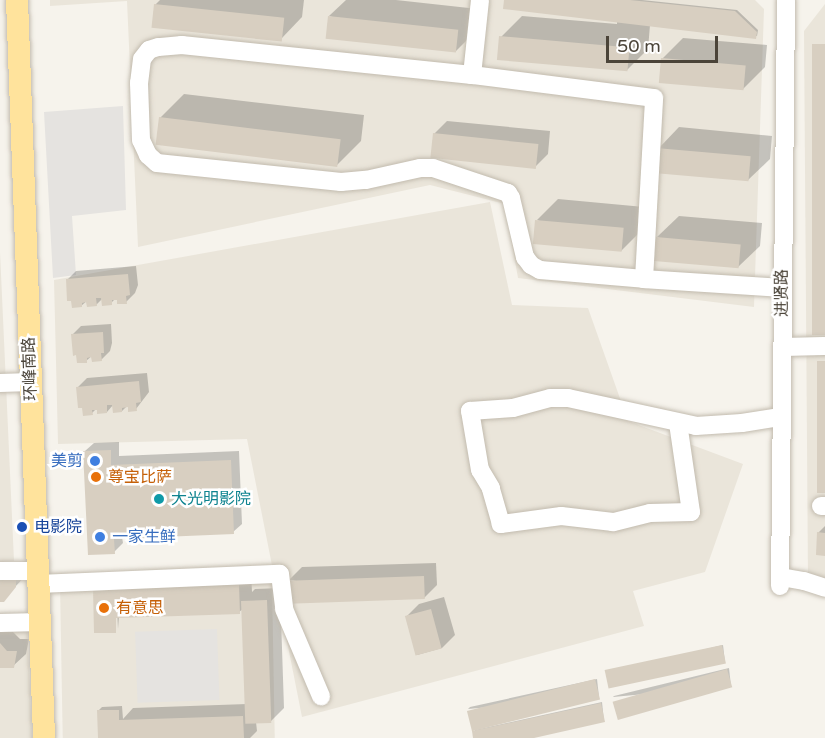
<!DOCTYPE html>
<html>
<head>
<meta charset="utf-8">
<style>
	body { margin:0 }
	#map { position:relative; width:825px; height:738px; overflow:hidden; background:#f6f3ec; font-family:"Varela Round","Noto Sans SC",sans-serif }
	div>[style] { position:absolute }
	.residential>* { inset:0; background:#eae5da; transform-origin:0 0 }
	.parking>* { inset:0; background:#e5e3e0; transform-origin:0 0 }
	.shadow>* { inset:0; background:#0003 }
	.building>* { inset:0; background:#d8cfc1; transform-origin:0 0 }
	.roads { filter:drop-shadow(0 0 2px #c2bbae) drop-shadow(0 0 2px #c2bbae) }
	.minor>* { height:18px; margin:-9px; padding:0 9px; transform-origin:9px; border-radius:9px; background:#fff }
	.major>* { height:22px; margin:-11px; padding:0 11px; transform-origin:11px; border-radius:11px; background:#ffe39c }
	.dots>* { width:16px; height:16px; translate:-50% -50%; box-sizing:border-box; border:3px solid #fff; border-radius:50% }
	span { translate:-50% -50%; white-space:nowrap; text-align:center; line-height:1.15; -webkit-text-stroke:5px #fff; paint-order:stroke }
	.street-label { font-size:16px; color:#4b4439 }
	.shop-label { font-size:16px; color:#366cbe }
	.right { translate:-100% -50%; text-align:right }
	.left { translate:0 -50%; text-align:left }
	.food-label { font-size:16px; color:#c56008 }
	.culture-label { font-size:16px; color:#0d838f }
	.transit-label { font-size:16px; color:#164399 }
	.scale { position:absolute; left:606px; top:36px; width:112px; height:27px; box-sizing:border-box; border:3px solid #4b4439; border-top:0; padding-left:8px; font-size:18px; line-height:21px; white-space:nowrap; color:#4b4439; -webkit-text-stroke:4px #fff; paint-order:stroke }
</style>
</head>
<body>
<div id="map">
	<div class="residential">
		<div style="clip-path:polygon(50px 0,755px 0,764px 9px,754px 307px,518px 278px,505px 204px,430px 185px,138px 247px,127px 1px,50px 6px)"></div>
		<div style="clip-path:polygon(825px 4px,825px 581px,808px 580px,804px 31px)"></div>
		<div style="clip-path:polygon(490px 202px,512px 305px,588px 308px,628px 421px,743px 464px,705px 572px,633px 591px,644px 626px,302px 717px,247px 439px,58px 444px,54px 280px)"></div>
		<div style="clip-path:polygon(0 252px,14px 561px,0 562px)"></div>
		<div style="left:272px;top:581px;width:157px;height:212px;rotate:89deg"></div>
		<div style="clip-path:polygon(0 627px,27px 627px,32px 738px,0 738px)"></div>
	</div>
	<div class="parking">
		<div style="clip-path:polygon(123px 106px,126px 210px,72px 216px,76px 275px,53px 278px,44px 112px)"></div>
		<div style="left:217px;top:629px;width:71px;height:82px;rotate:88deg"></div>
	</div>
	<div class="shadow">
		<div style="clip-path:polygon(160px 0,304px 0,302px 17px,281px 39px,155px 5px)"></div>
		<div style="clip-path:polygon(346px 0,396px 0,478px 9px,476px 31px,455px 52px,329px 16px)"></div>
		<div style="clip-path:polygon(506px 0,642px 0,737px 10px,758px 30px,757px 36px,650px 25px,648px 49px,627px 70px,501px 37px,522px 16px,617px 24px,617px 21px)"></div>
		<div style="clip-path:polygon(683px 38px,767px 45px,765px 67px,743px 89px,662px 59px)"></div>
		<div style="clip-path:polygon(184px 94px,364px 115px,361px 141px,337px 165px,160px 118px)"></div>
		<div style="clip-path:polygon(447px 121px,550px 131px,548px 154px,535px 167px,434px 134px)"></div>
		<div style="clip-path:polygon(679px 127px,772px 136px,770px 159px,748px 180px,658px 149px)"></div>
		<div style="clip-path:polygon(558px 199px,644px 207px,642px 230px,621px 251px,537px 220px)"></div>
		<div style="clip-path:polygon(679px 216px,762px 223px,760px 246px,738px 267px,657px 237px)"></div>
		<div style="clip-path:polygon(136px 266px,138px 285px,135px 293px,126px 302px,118px 296px,111px 303px,103px 298px,96px 305px,88px 300px,81px 306px,67px 280px,76px 271px)"></div>
		<div style="clip-path:polygon(111px 324px,112px 343px,110px 351px,101px 360px,93px 355px,86px 361px,78px 354px,72px 335px,81px 326px)"></div>
		<div style="clip-path:polygon(147px 373px,149px 392px,136px 409px,127px 406px,122px 411px,113px 405px,107px 412px,98px 407px,92px 413px,78px 387px,87px 378px)"></div>
		<div style="clip-path:polygon(119px 442px,119px 456px,239px 451px,242px 524px,233px 532px,122px 537px,123px 543px,114px 552px,85px 451px,94px 443px)"></div>
		<div style="clip-path:polygon(825px 526px,825px 554px,818px 533px)"></div>
		<div style="clip-path:polygon(436px 563px,437px 585px,424px 598px,289px 580px,302px 567px)"></div>
		<div style="clip-path:polygon(0 566px,28px 573px,3px 600px,0 600px)"></div>
		<div style="clip-path:polygon(251px 572px,252px 592px,255px 589px,280px 588px,284px 708px,271px 721px,256px 722px,257px 731px,250px 738px,99px 738px,98px 711px,102px 707px,122px 706px,123px 719px,133px 708px,247px 704px,243px 609px,239px 612px,119px 616px,118px 629px,116px 585px)"></div>
		<div style="clip-path:polygon(444px 597px,455px 635px,442px 648px,417px 655px,406px 617px,419px 604px)"></div>
		<div style="clip-path:polygon(0 619px,20px 639px,29px 639px,26px 654px,13px 666px,0 667px)"></div>
		<div style="clip-path:polygon(723px 645px,725px 662px,609px 672px)"></div>
		<div style="clip-path:polygon(729px 668px,731px 686px,613px 697px,614px 696px)"></div>
		<div style="clip-path:polygon(597px 679px,599px 697px,468px 709px,470px 707px)"></div>
		<div style="clip-path:polygon(602px 702px,604px 721px,527px 738px,475px 738px,475px 730px)"></div>
	</div>
	<div class="building">
		<div style="clip-path:polygon(504px 0,630px 0,735px 11px,757px 32px,756px 39px,503px 9px)"></div>
		<div style="left:154px;top:4px;width:131px;height:24px;rotate:6deg"></div>
		<div style="left:328px;top:16px;width:131px;height:23px;rotate:6deg"></div>
		<div style="left:499px;top:36px;width:131px;height:24px;rotate:5deg"></div>
		<div style="left:825px;top:44px;width:291px;height:13px;rotate:90deg"></div>
		<div style="left:661px;top:58px;width:85px;height:25px;rotate:5deg"></div>
		<div style="left:159px;top:117px;width:183px;height:28px;rotate:7deg"></div>
		<div style="left:433px;top:133px;width:106px;height:25px;rotate:6deg"></div>
		<div style="left:656px;top:148px;width:95px;height:25px;rotate:5deg"></div>
		<div style="left:535px;top:220px;width:89px;height:24px;rotate:5deg"></div>
		<div style="left:656px;top:237px;width:85px;height:24px;rotate:5deg"></div>
		<div style="clip-path:polygon(128px 274px,130px 295px,126px 296px,127px 304px,117px 304px,117px 300px,112px 300px,112px 305px,102px 306px,101px 298px,96px 298px,97px 306px,87px 307px,86px 302px,82px 303px,82px 307px,72px 308px,71px 301px,67px 301px,66px 279px)"></div>
		<div style="clip-path:polygon(103px 332px,104px 353px,101px 353px,102px 361px,92px 362px,91px 357px,87px 358px,87px 363px,77px 363px,76px 355px,73px 356px,71px 334px)"></div>
		<div style="left:817px;top:361px;width:8px;height:132px"></div>
		<div style="clip-path:polygon(139px 381px,141px 402px,136px 403px,137px 411px,128px 412px,128px 407px,122px 408px,122px 412px,113px 413px,112px 405px,107px 405px,107px 413px,97px 414px,97px 410px,92px 410px,93px 415px,83px 416px,82px 408px,78px 408px,76px 387px)"></div>
		<div style="clip-path:polygon(111px 450px,111px 465px,231px 460px,234px 534px,114px 539px,115px 554px,88px 555px,83px 451px)"></div>
		<div style="clip-path:polygon(817px 532px,825px 533px,825px 556px,816px 555px)"></div>
		<div style="left:424px;top:576px;width:23px;height:136px;rotate:88deg"></div>
		<div style="clip-path:polygon(0 578px,16px 578px,16px 587px,4px 602px,0 602px)"></div>
		<div style="clip-path:polygon(239px 584px,240px 614px,116px 618px,116px 633px,94px 633px,93px 589px)"></div>
		<div style="left:267px;top:600px;width:123px;height:26px;rotate:88deg"></div>
		<div style="left:431px;top:609px;width:41px;height:27px;rotate:75deg"></div>
		<div style="clip-path:polygon(0 643px,7px 651px,17px 651px,14px 668px,0 668px)"></div>
		<div style="left:722px;top:645px;width:19px;height:120px;rotate:78deg"></div>
		<div style="left:727px;top:669px;width:19px;height:119px;rotate:74deg"></div>
		<div style="left:595px;top:679px;width:21px;height:132px;rotate:76deg"></div>
		<div style="clip-path:polygon(601px 703px,605px 722px,534px 738px,473px 738px,472px 731px)"></div>
		<div style="clip-path:polygon(97px 710px,119px 710px,119px 720px,243px 716px,244px 738px,98px 738px)"></div>
	</div>
	<div class="roads">
		<div class="minor">
			<div style="left:472px;top:75px;width:75px;rotate:-83.9deg"></div>
			<div style="left:644px;top:279px;width:181px;rotate:-86.8deg"></div>
			<div style="left:654px;top:98px;width:183px;rotate:-172.8deg"></div>
			<div style="left:472px;top:75px;width:292px;rotate:-174.1deg"></div>
			<div style="left:182px;top:45px;width:24px;rotate:175deg"></div>
			<div style="left:158px;top:47px;width:9px;rotate:162deg"></div>
			<div style="left:149px;top:50px;width:11px;rotate:128deg"></div>
			<div style="left:142px;top:59px;width:24px;rotate:97deg"></div>
			<div style="left:139px;top:83px;width:57px;rotate:88deg"></div>
			<div style="left:141px;top:140px;width:17px;rotate:65deg"></div>
			<div style="left:148px;top:155px;width:12px;rotate:42deg"></div>
			<div style="left:157px;top:163px;width:185px;rotate:5.9deg"></div>
			<div style="left:341px;top:182px;width:25px;rotate:-5deg"></div>
			<div style="left:366px;top:180px;width:55px;rotate:-12.5deg"></div>
			<div style="left:420px;top:168px;width:13px"></div>
			<div style="left:433px;top:168px;width:79px;rotate:18.4deg"></div>
			<div style="left:508px;top:193px;width:6px;rotate:59deg"></div>
			<div style="left:511px;top:198px;width:61px;rotate:76.7deg"></div>
			<div style="left:525px;top:257px;width:10px;rotate:53deg"></div>
			<div style="left:531px;top:265px;width:10px;rotate:29deg"></div>
			<div style="left:540px;top:270px;width:104px;rotate:4.9deg"></div>
			<div style="left:644px;top:279px;width:138px;rotate:3.7deg"></div>
			<div style="left:782px;top:347px;width:43px;rotate:-1.3deg"></div>
			<div style="left:0;top:383px;width:31px;rotate:-2deg"></div>
			<div style="left:678px;top:423px;width:90px;rotate:81.7deg"></div>
			<div style="left:691px;top:512px;width:41px;rotate:178.6deg"></div>
			<div style="left:650px;top:513px;width:38px;rotate:166deg"></div>
			<div style="left:613px;top:522px;width:52px;rotate:-173.4deg"></div>
			<div style="left:561px;top:516px;width:61px;rotate:172.4deg"></div>
			<div style="left:501px;top:524px;width:37px;rotate:-106deg"></div>
			<div style="left:491px;top:488px;width:21px;rotate:-121deg"></div>
			<div style="left:480px;top:470px;width:60px;rotate:-99.6deg"></div>
			<div style="left:470px;top:411px;width:43px;rotate:-4deg"></div>
			<div style="left:513px;top:408px;width:38px;rotate:-15deg"></div>
			<div style="left:550px;top:398px;width:18px"></div>
			<div style="left:568px;top:398px;width:131px;rotate:12.3deg"></div>
			<div style="left:696px;top:426px;width:46px;rotate:-3.7deg"></div>
			<div style="left:742px;top:423px;width:39px;rotate:-9deg"></div>
			<div style="left:821px;top:506px;width:4px"></div>
			<div style="left:0;top:571px;width:38px"></div>
			<div style="left:781px;top:577px;width:23px;rotate:10deg"></div>
			<div style="left:804px;top:581px;width:22px;rotate:18deg"></div>
			<div style="left:38px;top:584px;width:242px;rotate:-2.4deg"></div>
			<div style="left:280px;top:574px;width:35px;rotate:83deg"></div>
			<div style="left:284px;top:609px;width:95px;rotate:67deg"></div>
			<div style="left:780px;top:586px;width:586px;rotate:-89.41deg"></div>
			<div style="left:0;top:623px;width:40px;rotate:-1.4deg"></div>
		</div>
		<div class="major">
			<div style="left:17px;top:0;width:738px;rotate:87.9deg"></div>
		</div>
	</div>
	<div class="dots">
		<div style="left:95px;top:461px;background:#3f7fe0"></div>
		<div style="left:96px;top:477px;background:#e8710a"></div>
		<div style="left:159px;top:499px;background:#0f9aa8"></div>
		<div style="left:22px;top:527px;background:#1a4fb4"></div>
		<div style="left:100px;top:537px;background:#3f7fe0"></div>
		<div style="left:104px;top:608px;background:#e8710a"></div>
	</div>
	<div class="street-label">
		<span style="left:782px;top:293px;rotate:-90deg">进贤路</span>
		<span style="left:30px;top:369px;rotate:-92deg">环峰南路</span>
	</div>
	<div class="shop-label">
		<span class="right" style="left:83px;top:461px">美剪</span>
		<span class="left" style="left:112px;top:537px">一家生鲜</span>
	</div>
	<div class="food-label">
		<span class="left" style="left:108px;top:477px">尊宝比萨</span>
		<span class="left" style="left:116px;top:608px">有意思</span>
	</div>
	<div class="culture-label">
		<span class="left" style="left:171px;top:499px">大光明影院</span>
	</div>
	<div class="transit-label">
		<span class="left" style="left:34px;top:527px">电影院</span>
	</div>
	<div class="scale">50 m</div>
</div>
</body>
</html>
